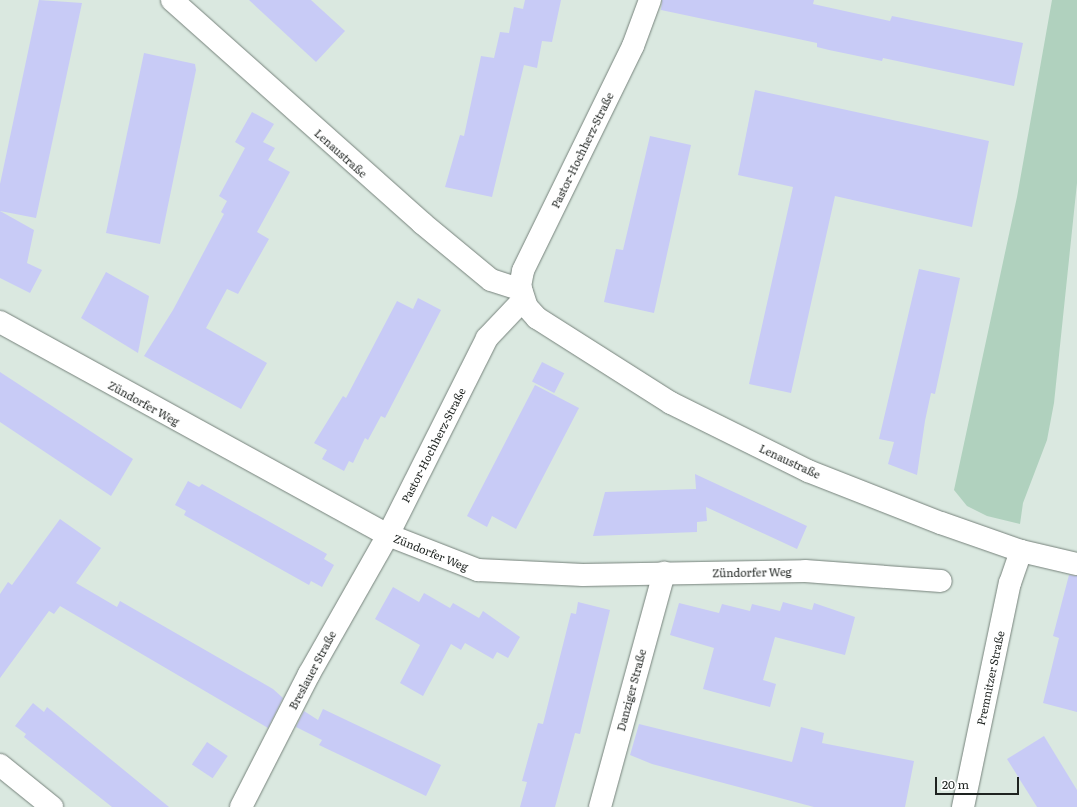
<!DOCTYPE html>
<html>
<head>
<meta charset="utf-8">
<style>
	body { margin:0 }
	#map { position:relative; width:1077px; height:807px; overflow:hidden; background:#dae8e0; font-family:Literata,serif }
	div>[style] { position:absolute }
	.green>* { inset:0; background:#b0d1be }
	.building>* { inset:0; background:#c8cbf6; transform-origin:0 0 }
	.roads { filter:drop-shadow(0 0 1px #76827b) drop-shadow(0 0 1px #76827b) }
	.street>* { height:22px; margin:-11px; padding:0 11px; transform-origin:11px; border-radius:11px; background:#fff }
	span { translate:-50% -50%; white-space:nowrap; text-align:center; line-height:1.15; -webkit-text-stroke:4px #fff; paint-order:stroke }
	.street-label { font-size:11px; color:#1e2320 }
	.scale { position:absolute; left:935px; top:777px; width:84px; height:18px; box-sizing:border-box; border:2px solid #1e2320; border-top:0; padding-left:5px; font-size:12px; line-height:14px; white-space:nowrap; color:#1e2320; -webkit-text-stroke:3px #fff; paint-order:stroke }
</style>
</head>
<body>
<div id="map">
	<div class="green">
		<div style="clip-path:polygon(1052px 0,1077px 0,1077px 183px,1054px 403px,1047px 440px,1023px 503px,1020px 524px,987px 516px,967px 506px,954px 490px,1017px 197px)"></div>
	</div>
	<div class="building">
		<div style="clip-path:polygon(39px 0,82px 3px,36px 218px,0 211px,0 184px)"></div>
		<div style="clip-path:polygon(249px 0,311px 0,345px 31px,316px 62px)"></div>
		<div style="clip-path:polygon(525px 0,561px 0,552px 42px,542px 41px,537px 68px,524px 65px,492px 197px,445px 187px,460px 135px,464px 136px,481px 56px,494px 58px,500px 32px,509px 33px,514px 7px,523px 9px)"></div>
		<div style="clip-path:polygon(662px 0,814px 0,813px 4px,890px 21px,892px 16px,1023px 43px,1014px 86px,883px 58px,882px 61px,829px 50px,817px 47px,817px 43px,661px 10px)"></div>
		<div style="clip-path:polygon(144px 53px,195px 64px,196px 70px,160px 244px,106px 233px)"></div>
		<div style="clip-path:polygon(755px 90px,989px 141px,972px 227px,835px 196px,791px 393px,749px 384px,793px 187px,738px 175px)"></div>
		<div style="clip-path:polygon(252px 112px,274px 124px,263px 142px,275px 148px,268px 160px,290px 172px,257px 232px,269px 239px,238px 294px,227px 289px,206px 328px,267px 363px,241px 409px,144px 356px,173px 310px,224px 214px,221px 212px,227px 201px,219px 196px,245px 148px,235px 142px)"></div>
		<div style="clip-path:polygon(650px 136px,691px 145px,654px 313px,604px 302px,616px 249px,623px 250px)"></div>
		<div style="clip-path:polygon(0 211px,34px 230px,27px 263px,42px 270px,30px 293px,0 278px)"></div>
		<div style="clip-path:polygon(919px 269px,960px 278px,935px 394px,931px 393px,925px 421px,917px 475px,888px 464px,894px 442px,879px 439px)"></div>
		<div style="clip-path:polygon(106px 272px,149px 296px,138px 353px,81px 318px)"></div>
		<div style="clip-path:polygon(418px 298px,441px 310px,385px 418px,381px 416px,368px 440px,365px 438px,353px 463px,349px 461px,344px 471px,322px 459px,327px 450px,314px 443px,343px 396px,346px 398px,397px 301px,413px 309px)"></div>
		<div style="left:542px;top:362px;width:25px;height:22px;rotate:27deg"></div>
		<div style="clip-path:polygon(0 372px,133px 459px,111px 496px,0 422px)"></div>
		<div style="clip-path:polygon(535px 385px,579px 408px,516px 529px,492px 516px,487px 527px,467px 516px)"></div>
		<div style="clip-path:polygon(695px 474px,807px 526px,797px 549px,706px 507px,707px 521px,697px 522px,697px 532px,593px 536px,605px 492px,696px 489px)"></div>
		<div style="clip-path:polygon(188px 481px,199px 487px,202px 484px,327px 554px,324px 559px,334px 565px,322px 587px,311px 581px,309px 585px,184px 515px,186px 511px,175px 505px)"></div>
		<div style="clip-path:polygon(60px 519px,101px 548px,76px 583px,117px 607px,120px 601px,273px 689px,283px 698px,268px 728px,60px 606px,54px 614px,49px 611px,0 678px,0 594px,8px 582px,12px 585px)"></div>
		<div style="clip-path:polygon(1069px 575px,1077px 576px,1077px 712px,1043px 703px,1059px 638px,1053px 636px)"></div>
		<div style="clip-path:polygon(393px 587px,419px 602px,424px 593px,450px 608px,453px 603px,479px 618px,483px 611px,520px 637px,508px 658px,497px 652px,493px 659px,465px 643px,461px 650px,451px 644px,423px 696px,400px 683px,420px 645px,375px 619px)"></div>
		<div style="clip-path:polygon(578px 602px,610px 610px,580px 734px,575px 733px,555px 807px,520px 807px,527px 782px,522px 781px,538px 723px,543px 724px,571px 613px,576px 614px)"></div>
		<div style="clip-path:polygon(783px 602px,812px 610px,814px 603px,855px 617px,845px 655px,775px 637px,763px 680px,776px 684px,770px 707px,703px 689px,714px 648px,670px 635px,679px 603px,719px 613px,722px 604px,750px 611px,752px 604px,780px 611px)"></div>
		<div style="clip-path:polygon(33px 703px,44px 712px,47px 707px,169px 807px,112px 807px,24px 737px,26px 734px,15px 726px)"></div>
		<div style="clip-path:polygon(323px 709px,441px 765px,426px 796px,319px 745px,322px 740px,296px 727px,304px 711px,318px 720px)"></div>
		<div style="clip-path:polygon(639px 724px,792px 762px,801px 727px,824px 733px,822px 743px,914px 761px,905px 807px,814px 807px,652px 764px,630px 755px)"></div>
		<div style="clip-path:polygon(1044px 736px,1077px 790px,1077px 807px,1037px 807px,1007px 759px)"></div>
		<div style="left:207px;top:742px;width:25px;height:27px;rotate:34deg"></div>
	</div>
	<div class="roads">
		<div class="street">
			<div style="left:172px;top:0;width:335px;rotate:41.7deg"></div>
			<div style="left:422px;top:223px;width:89px;rotate:39.6deg"></div>
			<div style="left:491px;top:280px;width:32px;rotate:18deg"></div>
			<div style="left:650px;top:0;width:49px;rotate:110.3deg"></div>
			<div style="left:633px;top:46px;width:250px;rotate:116.1deg"></div>
			<div style="left:523px;top:271px;width:15px;rotate:101deg"></div>
			<div style="left:520px;top:286px;width:22px;rotate:72deg"></div>
			<div style="left:527px;top:307px;width:15px;rotate:48deg"></div>
			<div style="left:537px;top:318px;width:159px;rotate:32.4deg"></div>
			<div style="left:671px;top:403px;width:153px;rotate:26.4deg"></div>
			<div style="left:808px;top:471px;width:143px;rotate:21.4deg"></div>
			<div style="left:941px;top:523px;width:85px;rotate:19.3deg"></div>
			<div style="left:1021px;top:551px;width:57px;rotate:13.1deg"></div>
			<div style="left:0;top:322px;width:443px;rotate:28.8deg"></div>
			<div style="left:388px;top:535px;width:97px;rotate:21.3deg"></div>
			<div style="left:478px;top:570px;width:105px;rotate:2.7deg"></div>
			<div style="left:583px;top:575px;width:222px;rotate:-1deg"></div>
			<div style="left:805px;top:571px;width:136px;rotate:4.2deg"></div>
			<div style="left:0;top:765px;width:67px;rotate:38.9deg"></div>
			<div style="left:241px;top:807px;width:149px;rotate:-62.9deg"></div>
			<div style="left:309px;top:674px;width:160px;rotate:-60.4deg"></div>
			<div style="left:388px;top:535px;width:220px;rotate:-63.3deg"></div>
			<div style="left:487px;top:338px;width:52px;rotate:-46.5deg"></div>
			<div style="left:600px;top:807px;width:243px;rotate:-74.7deg"></div>
			<div style="left:963px;top:807px;width:229px;rotate:-78.2deg"></div>
			<div style="left:1010px;top:583px;width:34px;rotate:-71deg"></div>
		</div>
	</div>
	<div class="street-label">
		<span style="left:582px;top:150px;rotate:-64deg">Pastor-Hochherz-Straße</span>
		<span style="left:341px;top:153px;rotate:42deg">Lenaustraße</span>
		<span style="left:144px;top:403px;rotate:29deg">Zündorfer Weg</span>
		<span style="left:433px;top:445px;rotate:-63deg">Pastor-Hochherz-Straße</span>
		<span style="left:790px;top:461px;rotate:25deg">Lenaustraße</span>
		<span style="left:431px;top:552px;rotate:22deg">Zündorfer Weg</span>
		<span style="left:752px;top:572px;rotate:-1deg">Zündorfer Weg</span>
		<span style="left:312px;top:670px;rotate:-62deg">Breslauer Straße</span>
		<span style="left:990px;top:678px;rotate:-78deg">Premnitzer Straße</span>
		<span style="left:631px;top:690px;rotate:-75deg">Danziger Straße</span>
	</div>
	<div class="scale">20 m</div>
</div>
</body>
</html>
